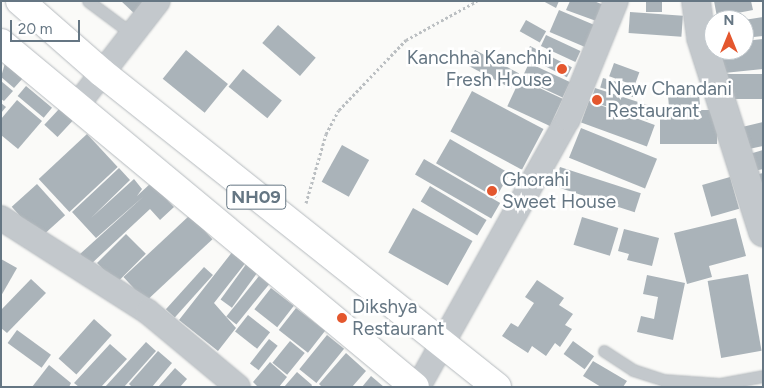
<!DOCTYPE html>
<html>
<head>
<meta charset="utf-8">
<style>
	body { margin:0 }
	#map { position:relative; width:764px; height:388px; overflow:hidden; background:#fafaf8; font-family:Figtree,sans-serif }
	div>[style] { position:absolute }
	.building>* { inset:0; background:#aab3b9; transform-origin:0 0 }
	.path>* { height:3px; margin-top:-1.5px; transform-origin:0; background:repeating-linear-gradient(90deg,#bbbfc2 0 2.5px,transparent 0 5px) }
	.roads { filter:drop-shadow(0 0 1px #b5babe) drop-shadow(0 0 1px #b5babe) }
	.service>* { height:11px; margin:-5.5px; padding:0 5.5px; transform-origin:5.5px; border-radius:5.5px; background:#c3c8cc }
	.minor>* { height:24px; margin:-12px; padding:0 12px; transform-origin:12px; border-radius:12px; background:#c3c8cc }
	.tertiary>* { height:28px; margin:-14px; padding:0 14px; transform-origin:14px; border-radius:14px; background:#c3c8cc }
	.primary>* { height:28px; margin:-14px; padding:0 14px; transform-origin:14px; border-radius:14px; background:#fff }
	.dots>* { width:14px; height:14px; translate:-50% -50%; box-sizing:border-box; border:2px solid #fff; border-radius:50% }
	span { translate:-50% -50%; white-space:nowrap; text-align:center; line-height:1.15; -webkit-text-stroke:5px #fff; paint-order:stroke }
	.shield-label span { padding:1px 4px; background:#fff; border:1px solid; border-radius:4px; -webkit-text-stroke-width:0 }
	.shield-label { font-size:18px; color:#657683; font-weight:700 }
	.poi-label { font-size:19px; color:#657683 }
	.right { translate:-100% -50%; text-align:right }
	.left { translate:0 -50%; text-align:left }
	.frame { position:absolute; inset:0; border:2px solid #657683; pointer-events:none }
	.north { position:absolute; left:704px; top:10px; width:50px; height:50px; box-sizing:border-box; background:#fff; border:1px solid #c1c8cd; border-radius:50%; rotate:0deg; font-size:14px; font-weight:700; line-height:20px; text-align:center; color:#657683 }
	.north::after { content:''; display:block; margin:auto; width:18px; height:22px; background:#e4572e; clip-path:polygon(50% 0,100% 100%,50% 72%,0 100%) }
	.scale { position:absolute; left:10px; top:20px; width:70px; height:22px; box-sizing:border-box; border:2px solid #657683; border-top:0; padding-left:6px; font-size:15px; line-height:18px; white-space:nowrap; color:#657683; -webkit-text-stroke:4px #fff; paint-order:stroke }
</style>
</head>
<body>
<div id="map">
	<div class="building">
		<div style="clip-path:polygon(121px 1px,149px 1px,136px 15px)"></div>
		<div style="clip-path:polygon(543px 1px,559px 1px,556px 8px)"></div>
		<div style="clip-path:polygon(570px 1px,594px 1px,606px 6px,599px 22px,566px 10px)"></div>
		<div style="left:646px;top:1px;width:16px;height:11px"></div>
		<div style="clip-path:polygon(714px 1px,751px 1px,753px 10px,717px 17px)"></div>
		<div style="left:559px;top:10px;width:41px;height:24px;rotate:23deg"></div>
		<div style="left:630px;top:12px;width:53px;height:21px;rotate:4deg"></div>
		<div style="clip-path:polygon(763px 17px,763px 36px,744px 38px,744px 20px)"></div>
		<div style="left:526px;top:20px;width:23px;height:13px;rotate:29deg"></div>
		<div style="left:278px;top:25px;width:50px;height:24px;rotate:41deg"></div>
		<div style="left:546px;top:35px;width:38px;height:12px;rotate:25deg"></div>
		<div style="clip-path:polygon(763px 39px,763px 69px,724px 73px,722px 50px,744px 50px,744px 41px)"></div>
		<div style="left:530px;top:46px;width:47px;height:11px;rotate:27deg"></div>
		<div style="left:186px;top:50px;width:54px;height:37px;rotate:39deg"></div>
		<div style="left:475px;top:50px;width:50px;height:17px;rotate:28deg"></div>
		<div style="clip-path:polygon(5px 63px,23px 78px,14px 88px,1px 77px)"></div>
		<div style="left:529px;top:63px;width:45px;height:17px;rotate:25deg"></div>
		<div style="left:614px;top:63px;width:27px;height:14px;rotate:20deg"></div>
		<div style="left:243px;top:69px;width:50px;height:23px;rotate:39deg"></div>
		<div style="left:763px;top:74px;width:25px;height:37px;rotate:90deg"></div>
		<div style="left:603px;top:78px;width:35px;height:10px;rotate:16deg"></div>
		<div style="left:520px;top:79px;width:47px;height:30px;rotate:25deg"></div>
		<div style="clip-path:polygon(1px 81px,13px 91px,4px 101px,1px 99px)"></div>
		<div style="left:26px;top:86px;width:34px;height:13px;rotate:40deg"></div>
		<div style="left:595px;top:88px;width:60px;height:14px;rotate:18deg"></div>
		<div style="left:472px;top:91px;width:81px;height:46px;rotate:28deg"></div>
		<div style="left:699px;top:94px;width:12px;height:31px;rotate:85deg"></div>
		<div style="clip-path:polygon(17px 100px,42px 121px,18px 149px,1px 135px,1px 119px)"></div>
		<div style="left:589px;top:101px;width:70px;height:23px;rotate:20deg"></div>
		<div style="clip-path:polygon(1px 103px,6px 107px,1px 113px)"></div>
		<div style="left:60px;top:108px;width:18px;height:23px;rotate:43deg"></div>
		<div style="left:660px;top:110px;width:57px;height:34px"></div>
		<div style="clip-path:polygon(763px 122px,763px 146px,744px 150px,738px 128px)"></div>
		<div style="left:581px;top:128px;width:82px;height:32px;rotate:22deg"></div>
		<div style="left:87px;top:134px;width:45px;height:66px;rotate:47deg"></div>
		<div style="left:450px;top:139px;width:69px;height:28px;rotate:30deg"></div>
		<div style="left:342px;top:145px;width:31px;height:42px;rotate:29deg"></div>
		<div style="clip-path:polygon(763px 150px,763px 169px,750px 172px,746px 155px)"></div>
		<div style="left:424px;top:159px;width:88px;height:18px;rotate:30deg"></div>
		<div style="left:560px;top:167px;width:85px;height:20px;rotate:18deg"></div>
		<div style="clip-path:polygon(119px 168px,130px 180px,91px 218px,134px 179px,142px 189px,137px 196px,151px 183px,174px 207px,160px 220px,150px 209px,90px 265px,80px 254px,144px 196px,96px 238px,72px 212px)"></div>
		<div style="clip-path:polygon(763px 173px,763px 196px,755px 175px)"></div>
		<div style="left:730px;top:177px;width:33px;height:29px;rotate:74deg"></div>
		<div style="left:37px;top:184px;width:42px;height:34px;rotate:48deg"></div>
		<div style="left:430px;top:186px;width:66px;height:18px;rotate:31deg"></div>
		<div style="left:413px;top:208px;width:68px;height:51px;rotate:29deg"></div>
		<div style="left:190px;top:215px;width:33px;height:91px;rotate:47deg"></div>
		<div style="left:582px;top:217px;width:38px;height:29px;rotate:17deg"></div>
		<div style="clip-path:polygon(736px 218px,746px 256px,709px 266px,712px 277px,687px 284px,674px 233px)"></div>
		<div style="clip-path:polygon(624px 229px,659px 238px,652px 266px,627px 260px,629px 254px,618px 251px)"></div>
		<div style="left:126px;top:234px;width:28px;height:41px;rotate:45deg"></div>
		<div style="clip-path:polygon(233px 251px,247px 261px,214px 303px,236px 328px,218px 351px,179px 320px)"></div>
		<div style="clip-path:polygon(1px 259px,17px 268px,1px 296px)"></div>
		<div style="left:247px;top:263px;width:14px;height:45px;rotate:36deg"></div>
		<div style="left:204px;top:267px;width:12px;height:57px;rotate:42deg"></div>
		<div style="left:748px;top:274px;width:78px;height:41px;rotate:80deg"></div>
		<div style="clip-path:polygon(647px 275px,685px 283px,673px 340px,637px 332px,641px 316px,654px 319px,658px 297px,643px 294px)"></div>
		<div style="left:259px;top:276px;width:13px;height:52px;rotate:39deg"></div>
		<div style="clip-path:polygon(31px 279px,46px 293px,7px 333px,1px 328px,1px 310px)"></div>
		<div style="clip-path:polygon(537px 280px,564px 298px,559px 305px,573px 314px,565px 325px,572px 329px,560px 347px,555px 343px,546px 356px,532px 346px,528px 353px,502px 336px,511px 323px,518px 327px,534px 303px,525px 297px)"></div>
		<div style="left:271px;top:288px;width:29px;height:27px;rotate:38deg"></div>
		<div style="left:296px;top:308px;width:37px;height:28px;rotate:38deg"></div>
		<div style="left:248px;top:315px;width:28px;height:21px;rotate:38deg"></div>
		<div style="left:94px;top:319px;width:24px;height:53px;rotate:42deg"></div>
		<div style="left:17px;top:330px;width:42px;height:16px;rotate:36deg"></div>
		<div style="left:327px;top:335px;width:22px;height:44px;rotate:39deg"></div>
		<div style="left:269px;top:339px;width:11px;height:31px;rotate:38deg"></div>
		<div style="left:290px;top:341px;width:19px;height:28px;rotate:39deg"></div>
		<div style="left:573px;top:341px;width:26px;height:16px;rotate:36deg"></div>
		<div style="clip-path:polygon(146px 342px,156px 351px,124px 387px,105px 387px)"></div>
		<div style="clip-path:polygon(110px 344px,127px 359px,101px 387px,79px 387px,74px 383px)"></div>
		<div style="clip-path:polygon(158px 351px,172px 363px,152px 387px,132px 387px,129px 384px)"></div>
		<div style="clip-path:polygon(346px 353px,366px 371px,352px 387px,322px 387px,319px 384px)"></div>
		<div style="clip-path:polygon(593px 361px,627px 381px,623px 387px,601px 387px,583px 376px)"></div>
		<div style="clip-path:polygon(270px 362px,287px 377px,279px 387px,258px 387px,253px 382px)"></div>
		<div style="clip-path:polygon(49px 365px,71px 383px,69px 387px,32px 387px)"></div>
		<div style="clip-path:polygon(175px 368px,187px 379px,180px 387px,158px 387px)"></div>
		<div style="clip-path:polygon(297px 372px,312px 385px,311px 387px,284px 387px)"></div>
		<div style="clip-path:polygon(371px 376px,384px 387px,362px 387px)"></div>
	</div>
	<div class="path">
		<div style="left:306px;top:203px;width:72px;rotate:-73.8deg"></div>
		<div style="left:326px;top:134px;width:27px;rotate:-62deg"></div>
		<div style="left:339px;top:110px;width:97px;rotate:-46.3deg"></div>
		<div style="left:406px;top:40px;width:81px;rotate:-28.8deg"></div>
	</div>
	<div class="roads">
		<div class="service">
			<div style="left:88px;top:1px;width:54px;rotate:36.7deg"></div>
			<div style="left:604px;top:351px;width:35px;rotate:33deg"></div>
			<div style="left:633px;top:370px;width:32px;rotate:18deg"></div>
			<div style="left:663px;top:380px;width:57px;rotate:4deg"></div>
			<div style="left:720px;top:384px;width:44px;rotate:-10.5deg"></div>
		</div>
		<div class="minor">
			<div style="left:78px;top:104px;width:130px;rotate:-52.2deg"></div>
			<div style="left:1px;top:218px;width:174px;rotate:32.6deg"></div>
			<div style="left:148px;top:312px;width:117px;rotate:39.8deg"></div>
			<div style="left:418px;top:387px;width:307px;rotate:-60.8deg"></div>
			<div style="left:568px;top:119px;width:127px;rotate:-67.9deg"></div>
		</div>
		<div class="tertiary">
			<div style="left:696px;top:1px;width:37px;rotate:82deg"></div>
			<div style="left:701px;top:38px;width:204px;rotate:72.3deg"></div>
		</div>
		<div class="primary">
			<div style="left:20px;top:1px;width:108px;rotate:41.2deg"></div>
			<div style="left:101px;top:72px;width:506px;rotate:38.5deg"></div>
			<div style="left:1px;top:43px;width:538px;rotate:39.72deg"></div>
		</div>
	</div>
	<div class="dots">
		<div style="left:562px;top:69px;background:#e4572e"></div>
		<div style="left:597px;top:100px;background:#e4572e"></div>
		<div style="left:492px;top:191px;background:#e4572e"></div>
		<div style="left:342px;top:318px;background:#e4572e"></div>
	</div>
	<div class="shield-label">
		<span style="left:256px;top:197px">NH09</span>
	</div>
	<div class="poi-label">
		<span class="right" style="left:552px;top:69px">Kanchha Kanchhi<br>Fresh House</span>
		<span class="left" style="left:607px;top:100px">New Chandani<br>Restaurant</span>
		<span class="left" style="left:502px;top:191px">Ghorahi<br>Sweet House</span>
		<span class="left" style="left:352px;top:318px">Dikshya<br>Restaurant</span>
	</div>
	<div class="frame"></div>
	<div class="north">N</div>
	<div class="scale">20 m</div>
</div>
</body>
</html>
